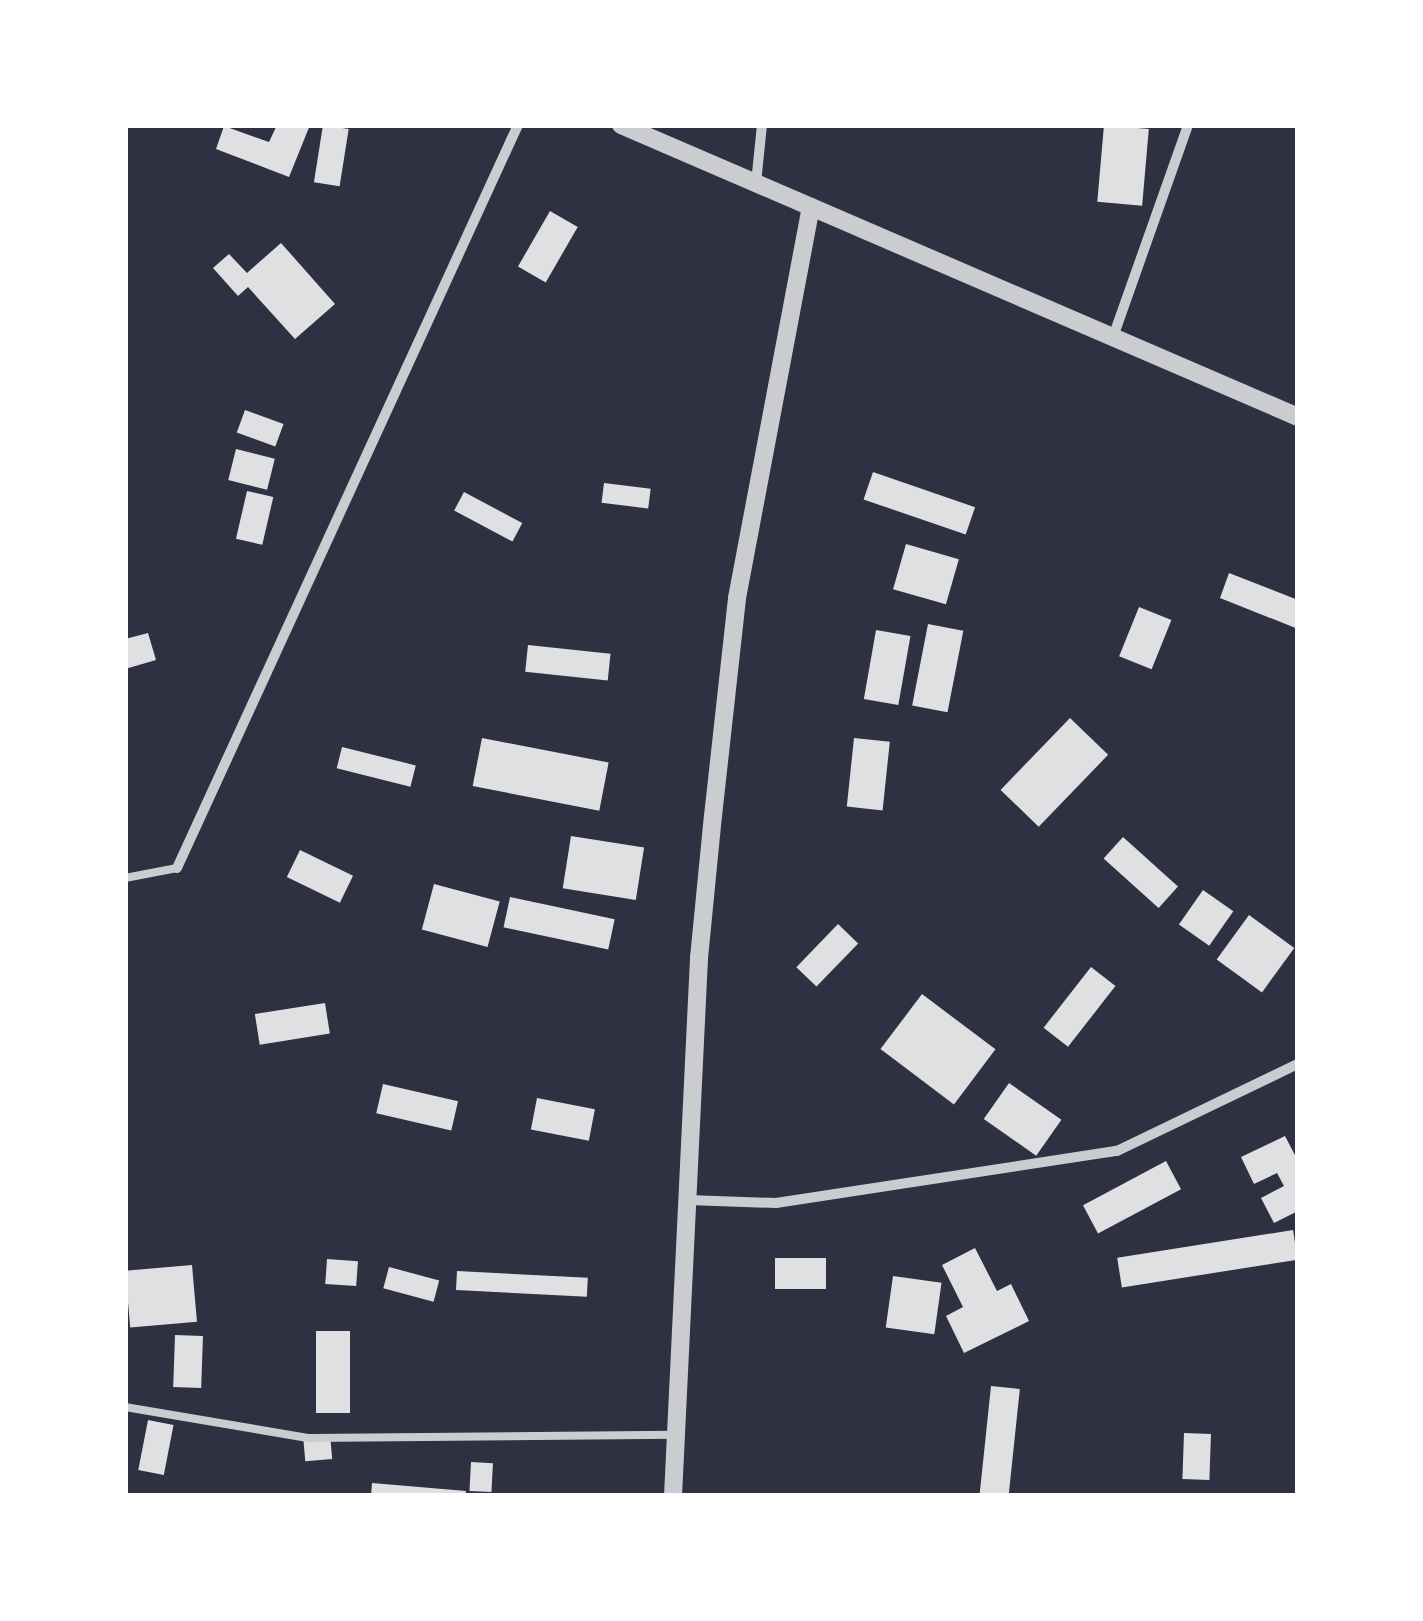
<!DOCTYPE html>
<html>
<head>
<meta charset="utf-8">
<style>
	body { margin:0 }
	#map { position:relative; width:1423px; height:1621px; overflow:hidden; background:#2d3142; font-family:"DejaVu Sans",sans-serif }
	div>[style] { position:absolute }
	.building>* { inset:0; background:#e0e0e3; transform-origin:0 0 }
	.service>* { height:8px; margin:-4px; padding:0 4px; transform-origin:4px; border-radius:4px; background:#caccd0 }
	.minor>* { height:10px; margin:-5px; padding:0 5px; transform-origin:5px; border-radius:5px; background:#caccd0 }
	.tertiary>* { height:18px; margin:-9px; padding:0 9px; transform-origin:9px; border-radius:9px; background:#caccd0 }
	span { translate:-50% -50%; white-space:nowrap; text-align:center; line-height:1.15; -webkit-text-stroke:8px #fff; paint-order:stroke }
	.frame { position:absolute; inset:0; border:128px solid #fff; pointer-events:none }
</style>
</head>
<body>
<div id="map">
	<div class="building">
		<div style="clip-path:polygon(277px 125px,310px 125px,289px 177px,216px 149px,224px 126px,269px 142px)"></div>
		<div style="left:323px;top:125px;width:26px;height:58px;rotate:9deg"></div>
		<div style="left:1104px;top:125px;width:45px;height:77px;rotate:5deg"></div>
		<div style="left:550px;top:211px;width:32px;height:64px;rotate:30deg"></div>
		<div style="clip-path:polygon(281px 243px,335px 304px,295px 339px,248px 287px,238px 296px,213px 268px,229px 254px,247px 273px)"></div>
		<div style="left:245px;top:410px;width:41px;height:24px;rotate:20deg"></div>
		<div style="left:236px;top:449px;width:40px;height:32px;rotate:14deg"></div>
		<div style="left:873px;top:472px;width:108px;height:29px;rotate:19deg"></div>
		<div style="left:604px;top:483px;width:47px;height:20px;rotate:7deg"></div>
		<div style="left:247px;top:491px;width:27px;height:49px;rotate:13deg"></div>
		<div style="left:464px;top:492px;width:66px;height:21px;rotate:28deg"></div>
		<div style="left:906px;top:544px;width:55px;height:47px;rotate:16deg"></div>
		<div style="clip-path:polygon(1229px 573px,1298px 600px,1298px 629px,1220px 598px)"></div>
		<div style="left:1139px;top:607px;width:35px;height:53px;rotate:22deg"></div>
		<div style="left:928px;top:624px;width:36px;height:83px;rotate:11deg"></div>
		<div style="left:876px;top:630px;width:35px;height:70px;rotate:10deg"></div>
		<div style="clip-path:polygon(148px 633px,156px 660px,125px 669px,125px 639px)"></div>
		<div style="left:528px;top:645px;width:83px;height:27px;rotate:6deg"></div>
		<div style="left:1070px;top:718px;width:53px;height:100px;rotate:44deg"></div>
		<div style="left:482px;top:738px;width:129px;height:49px;rotate:11deg"></div>
		<div style="left:854px;top:738px;width:36px;height:69px;rotate:6deg"></div>
		<div style="left:342px;top:747px;width:76px;height:22px;rotate:14deg"></div>
		<div style="left:571px;top:836px;width:74px;height:53px;rotate:9deg"></div>
		<div style="left:1123px;top:837px;width:74px;height:29px;rotate:42deg"></div>
		<div style="left:300px;top:850px;width:59px;height:30px;rotate:26deg"></div>
		<div style="left:434px;top:884px;width:68px;height:47px;rotate:15deg"></div>
		<div style="left:1203px;top:890px;width:37px;height:42px;rotate:35deg"></div>
		<div style="left:510px;top:897px;width:107px;height:31px;rotate:12deg"></div>
		<div style="left:1249px;top:915px;width:56px;height:55px;rotate:36deg"></div>
		<div style="left:838px;top:924px;width:28px;height:60px;rotate:44deg"></div>
		<div style="left:1091px;top:967px;width:31px;height:77px;rotate:38deg"></div>
		<div style="left:922px;top:994px;width:92px;height:69px;rotate:37deg"></div>
		<div style="left:325px;top:1003px;width:31px;height:71px;rotate:81deg"></div>
		<div style="left:1009px;top:1083px;width:64px;height:44px;rotate:35deg"></div>
		<div style="left:383px;top:1084px;width:77px;height:30px;rotate:13deg"></div>
		<div style="left:537px;top:1098px;width:59px;height:32px;rotate:11deg"></div>
		<div style="clip-path:polygon(1285px 1136px,1298px 1161px,1298px 1211px,1274px 1223px,1261px 1198px,1284px 1186px,1277px 1173px,1254px 1184px,1241px 1157px)"></div>
		<div style="left:1166px;top:1161px;width:32px;height:94px;rotate:62deg"></div>
		<div style="left:1293px;top:1230px;width:30px;height:178px;rotate:81deg"></div>
		<div style="clip-path:polygon(975px 1248px,997px 1291px,1011px 1284px,1029px 1321px,964px 1353px,946px 1316px,963px 1307px,942px 1265px)"></div>
		<div style="left:775px;top:1258px;width:51px;height:31px"></div>
		<div style="left:327px;top:1259px;width:31px;height:25px;rotate:4deg"></div>
		<div style="left:192px;top:1265px;width:57px;height:67px;rotate:85deg"></div>
		<div style="left:389px;top:1267px;width:52px;height:22px;rotate:15deg"></div>
		<div style="left:457px;top:1271px;width:131px;height:19px;rotate:3deg"></div>
		<div style="left:893px;top:1276px;width:49px;height:52px;rotate:8deg"></div>
		<div style="left:316px;top:1331px;width:34px;height:82px"></div>
		<div style="left:175px;top:1335px;width:28px;height:52px;rotate:2deg"></div>
		<div style="left:991px;top:1386px;width:29px;height:110px;rotate:6deg"></div>
		<div style="left:148px;top:1420px;width:26px;height:51px;rotate:11deg"></div>
		<div style="left:1184px;top:1433px;width:27px;height:46px;rotate:2deg"></div>
		<div style="left:330px;top:1434px;width:25px;height:27px;rotate:85deg"></div>
		<div style="left:471px;top:1462px;width:22px;height:29px;rotate:3deg"></div>
		<div style="clip-path:polygon(372px 1483px,466px 1491px,465px 1496px,371px 1496px)"></div>
	</div>
	<div class="service">
		<div style="left:125px;top:878px;width:53px;rotate:-10.9deg"></div>
		<div style="left:125px;top:1407px;width:187px;rotate:9.6deg"></div>
		<div style="left:309px;top:1438px;width:367px;rotate:-0.5deg"></div>
	</div>
	<div class="minor">
		<div style="left:756px;top:183px;width:58px;rotate:-84.1deg"></div>
		<div style="left:1113px;top:337px;width:225px;rotate:-70.5deg"></div>
		<div style="left:177px;top:868px;width:818px;rotate:-65.35deg"></div>
		<div style="left:688px;top:1200px;width:88px;rotate:2deg"></div>
		<div style="left:776px;top:1203px;width:345px;rotate:-8.7deg"></div>
		<div style="left:1117px;top:1151px;width:201px;rotate:-25.7deg"></div>
	</div>
	<div class="tertiary">
		<div style="left:621px;top:125px;width:737px;rotate:23.33deg"></div>
		<div style="left:673px;top:1496px;width:539px;rotate:-87.23deg"></div>
		<div style="left:699px;top:958px;width:143px;rotate:-84.4deg"></div>
		<div style="left:713px;top:816px;width:219px;rotate:-83.7deg"></div>
		<div style="left:737px;top:598px;width:398px;rotate:-79.3deg"></div>
	</div>
	<div class="frame"></div>
</div>
</body>
</html>
